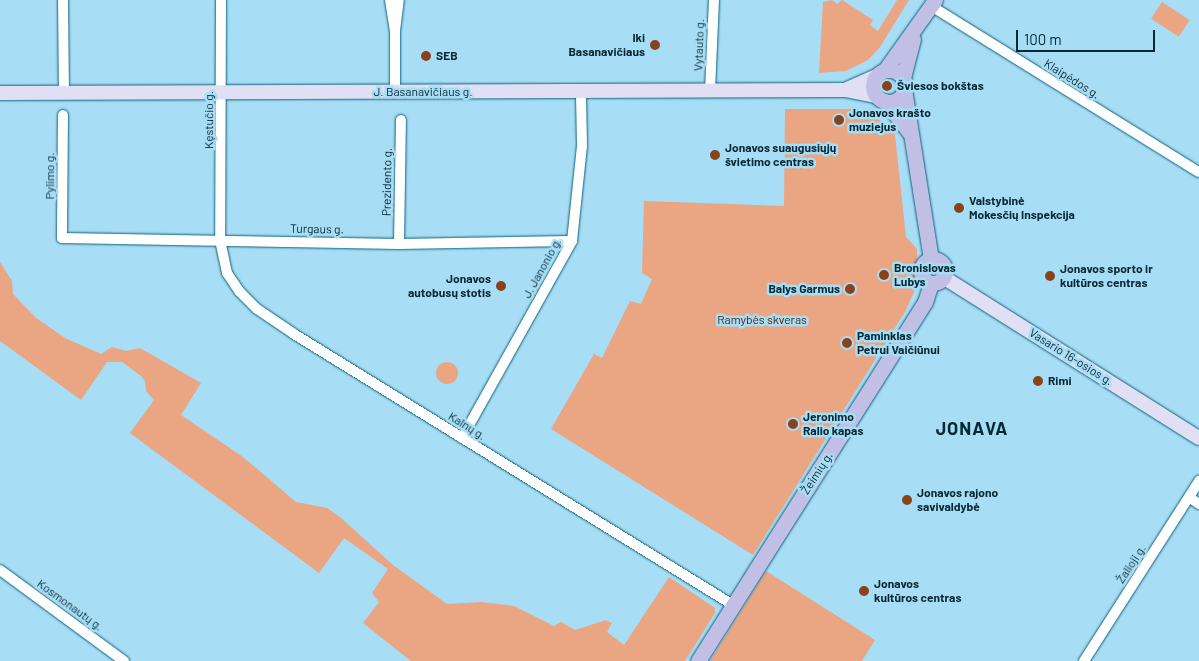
<!DOCTYPE html>
<html>
<head>
<meta charset="utf-8">
<style>
	body { margin:0 }
	#map { position:relative; width:1199px; height:661px; overflow:hidden; background:#a7ddf5; font-family:Barlow,sans-serif }
	div>[style] { position:absolute }
	.green>* { inset:0; background:#eaa583; transform-origin:0 0 }
	.round { border-radius:50% }
	.roads { filter:drop-shadow(0 0 1px #0b627e) drop-shadow(0 0 1px #0b627e) }
	.minor>* { height:10px; margin:-5px; padding:0 5px; transform-origin:5px; border-radius:5px; background:#fff }
	.secondary>* { height:14px; margin:-7px; padding:0 7px; transform-origin:7px; border-radius:7px; background:#e0dff3 }
	.primary>* { height:15px; margin:-7.5px; padding:0 7.5px; transform-origin:7.5px; border-radius:7.5px; background:#c1bfe6 }
	.primary>.ring { margin:-7.5px; padding:0; box-sizing:content-box; background:none; border:15px solid #c1bfe6; border-radius:50% }
	.dots>* { width:14px; height:14px; translate:-50% -50%; box-sizing:border-box; border:2px solid #a7ddf5; border-radius:50% }
	span { translate:-50% -50%; white-space:nowrap; text-align:center; line-height:1.15; -webkit-text-stroke:5px #a7ddf5; paint-order:stroke }
	.poi-label { font-size:12px; color:#072834; font-weight:700 }
	.right { translate:-100% -50%; text-align:right }
	.left { translate:0 -50%; text-align:left }
	.street-label { font-size:12px; color:#072834 }
	.park-label { font-size:12px; color:#501f03 }
	.district-label { font-size:18px; color:#072834; font-weight:700; letter-spacing:1px }
	.scale { position:absolute; left:1016px; top:30px; width:139px; height:22px; box-sizing:border-box; border:2px solid #072834; border-top:0; padding-left:6px; font-size:15px; line-height:18px; white-space:nowrap; color:#072834; -webkit-text-stroke:4px #a7ddf5; paint-order:stroke }
</style>
</head>
<body>
<div id="map">
	<div class="green">
		<div style="clip-path:polygon(832px 0,837px 4px,842px 0,873px 20px,870px 25px,878px 31px,897px 0,909px 0,880px 47px,868px 60px,846px 71px,819px 73px,823px 2px)"></div>
		<div style="left:1162px;top:2px;width:33px;height:20px;rotate:33deg"></div>
		<div style="clip-path:polygon(785px 109px,857px 109px,885px 123px,895px 135px,906px 237px,917px 249px,917px 272px,914px 292px,905px 312px,753px 555px,551px 429px,594px 354px,602px 358px,630px 301px,641px 304px,652px 279px,642px 273px,644px 201px,784px 206px)"></div>
		<div style="clip-path:polygon(0 262px,12px 281px,13px 294px,36px 318px,65px 338px,101px 354px,112px 347px,126px 351px,140px 348px,201px 383px,181px 415px,243px 457px,296px 502px,327px 508px,340px 517px,393px 565px,447px 604px,482px 602px,514px 606px,554px 626px,561px 622px,575px 630px,606px 620px,612px 623px,607px 632px,624px 645px,669px 577px,715px 608px,715px 613px,685px 661px,411px 661px,363px 623px,379px 602px,372px 593px,388px 569px,344px 538px,319px 573px,130px 433px,154px 400px,146px 391px,145px 381px,141px 376px,122px 362px,107px 362px,81px 400px,0 341px)"></div>
		<div class="round" style="left:436px;top:362px;width:22px;height:22px"></div>
		<div style="clip-path:polygon(766px 571px,875px 640px,862px 661px,710px 661px)"></div>
	</div>
	<div class="roads">
		<div class="minor">
			<div style="left:63px;top:0;width:93px;rotate:89.4deg"></div>
			<div style="left:221px;top:0;width:240px;rotate:90.2deg"></div>
			<div style="left:220px;top:240px;width:34px;rotate:78deg"></div>
			<div style="left:227px;top:273px;width:22px;rotate:56deg"></div>
			<div style="left:239px;top:291px;width:25px;rotate:45deg"></div>
			<div style="left:257px;top:309px;width:45px;rotate:34deg"></div>
			<div style="left:294px;top:334px;width:516px;rotate:31.69deg"></div>
			<div style="left:390px;top:0;width:32px;rotate:81deg"></div>
			<div style="left:395px;top:32px;width:61px;rotate:90deg"></div>
			<div style="left:931px;top:6px;width:315px;rotate:31.8deg"></div>
			<div style="left:395px;top:31px;width:31px;rotate:-83deg"></div>
			<div style="left:710px;top:91px;width:91px;rotate:-87.5deg"></div>
			<div style="left:63px;top:115px;width:123px;rotate:90.5deg"></div>
			<div style="left:62px;top:238px;width:337px;rotate:1deg"></div>
			<div style="left:399px;top:244px;width:173px;rotate:-1deg"></div>
			<div style="left:399px;top:244px;width:124px;rotate:-89.1deg"></div>
			<div style="left:462px;top:438px;width:226px;rotate:-60.8deg"></div>
			<div style="left:572px;top:241px;width:96px;rotate:-84deg"></div>
			<div style="left:582px;top:146px;width:54px;rotate:-91.1deg"></div>
			<div style="left:1189px;top:497px;width:12px;rotate:35deg"></div>
			<div style="left:0;top:570px;width:154px;rotate:36.3deg"></div>
			<div style="left:1084px;top:661px;width:214px;rotate:-57.4deg"></div>
		</div>
		<div class="secondary">
			<div style="left:845px;top:90px;width:34px;rotate:-24deg"></div>
			<div style="left:0;top:93px;width:845px;rotate:-0.2deg"></div>
			<div style="left:845px;top:90px;width:32px;rotate:11deg"></div>
			<div style="left:943px;top:277px;width:302px;rotate:32.2deg"></div>
		</div>
		<div class="primary">
			<div style="left:885px;top:70px;width:86px;rotate:-54.5deg"></div>
			<div class="ring" style="left:873px;top:70px;width:17px;height:17px"></div>
			<div style="left:903px;top:78px;width:40px;rotate:-75.6deg"></div>
			<div style="left:904px;top:89px;width:172px;rotate:81deg"></div>
			<div style="left:885px;top:101px;width:41px;rotate:52deg"></div>
			<div class="ring" style="left:921px;top:259px;width:9px;height:9px"></div>
			<div style="left:698px;top:661px;width:425px;rotate:-57.7deg"></div>
			<div style="left:925px;top:302px;width:20px;rotate:-72deg"></div>
		</div>
	</div>
	<div class="dots">
		<div style="left:655px;top:45px;background:#88431c"></div>
		<div style="left:426px;top:56px;background:#88431c"></div>
		<div style="left:887px;top:86px;background:#88431c"></div>
		<div style="left:839px;top:120px;background:#88431c"></div>
		<div style="left:715px;top:155px;background:#88431c"></div>
		<div style="left:959px;top:208px;background:#88431c"></div>
		<div style="left:884px;top:275px;background:#88431c"></div>
		<div style="left:1050px;top:276px;background:#88431c"></div>
		<div style="left:501px;top:286px;background:#88431c"></div>
		<div style="left:850px;top:289px;background:#88431c"></div>
		<div style="left:847px;top:343px;background:#88431c"></div>
		<div style="left:1038px;top:381px;background:#88431c"></div>
		<div style="left:793px;top:424px;background:#88431c"></div>
		<div style="left:907px;top:500px;background:#88431c"></div>
		<div style="left:864px;top:591px;background:#88431c"></div>
	</div>
	<div class="poi-label">
		<span class="right" style="left:645px;top:45px">Iki<br>Basanavičiaus</span>
		<span class="left" style="left:436px;top:56px">SEB</span>
		<span class="left" style="left:897px;top:86px">Šviesos bokštas</span>
		<span class="left" style="left:849px;top:120px">Jonavos krašto<br>muziejus</span>
		<span class="left" style="left:725px;top:155px">Jonavos suaugusiųjų<br>švietimo centras</span>
		<span class="left" style="left:969px;top:208px">Valstybinė<br>Mokesčių Inspekcija</span>
		<span class="left" style="left:894px;top:275px">Bronislovas<br>Lubys</span>
		<span class="left" style="left:1060px;top:276px">Jonavos sporto ir<br>kultūros centras</span>
		<span class="right" style="left:491px;top:286px">Jonavos<br>autobusų stotis</span>
		<span class="right" style="left:840px;top:289px">Balys Garmus</span>
		<span class="left" style="left:857px;top:343px">Paminklas<br>Petrui Vaičiūnui</span>
		<span class="left" style="left:1048px;top:381px">Rimi</span>
		<span class="left" style="left:803px;top:424px">Jeronimo<br>Ralio kapas</span>
		<span class="left" style="left:917px;top:500px">Jonavos rajono<br>savivaldybė</span>
		<span class="left" style="left:874px;top:591px">Jonavos<br>kultūros centras</span>
	</div>
	<div class="street-label">
		<span style="left:699px;top:45px;rotate:-88deg">Vytauto g.</span>
		<span style="left:1072px;top:79px;rotate:32deg">Klaipėdos g.</span>
		<span style="left:423px;top:92px">J. Basanavičiaus g.</span>
		<span style="left:209px;top:120px;rotate:-90deg">Kęstučio g.</span>
		<span style="left:50px;top:176px;rotate:-90deg">Pylimo g.</span>
		<span style="left:387px;top:182px;rotate:-89deg">Prezidento g.</span>
		<span style="left:317px;top:229px;rotate:1deg">Turgaus g.</span>
		<span style="left:542px;top:268px;rotate:-61deg">J. Janonio g.</span>
		<span style="left:1071px;top:357px;rotate:32deg">Vasario 16-osios g.</span>
		<span style="left:467px;top:426px;rotate:32deg">Kalnų g.</span>
		<span style="left:817px;top:473px;rotate:-57deg">Žeimių g.</span>
		<span style="left:1131px;top:564px;rotate:-57deg">Žalioji g.</span>
		<span style="left:70px;top:605px;rotate:36deg">Kosmonautų g.</span>
	</div>
	<div class="park-label">
		<span style="left:762px;top:320px">Ramybės skveras</span>
	</div>
	<div class="district-label">
		<span style="left:972px;top:428px">JONAVA</span>
	</div>
	<div class="scale">100 m</div>
</div>
</body>
</html>
